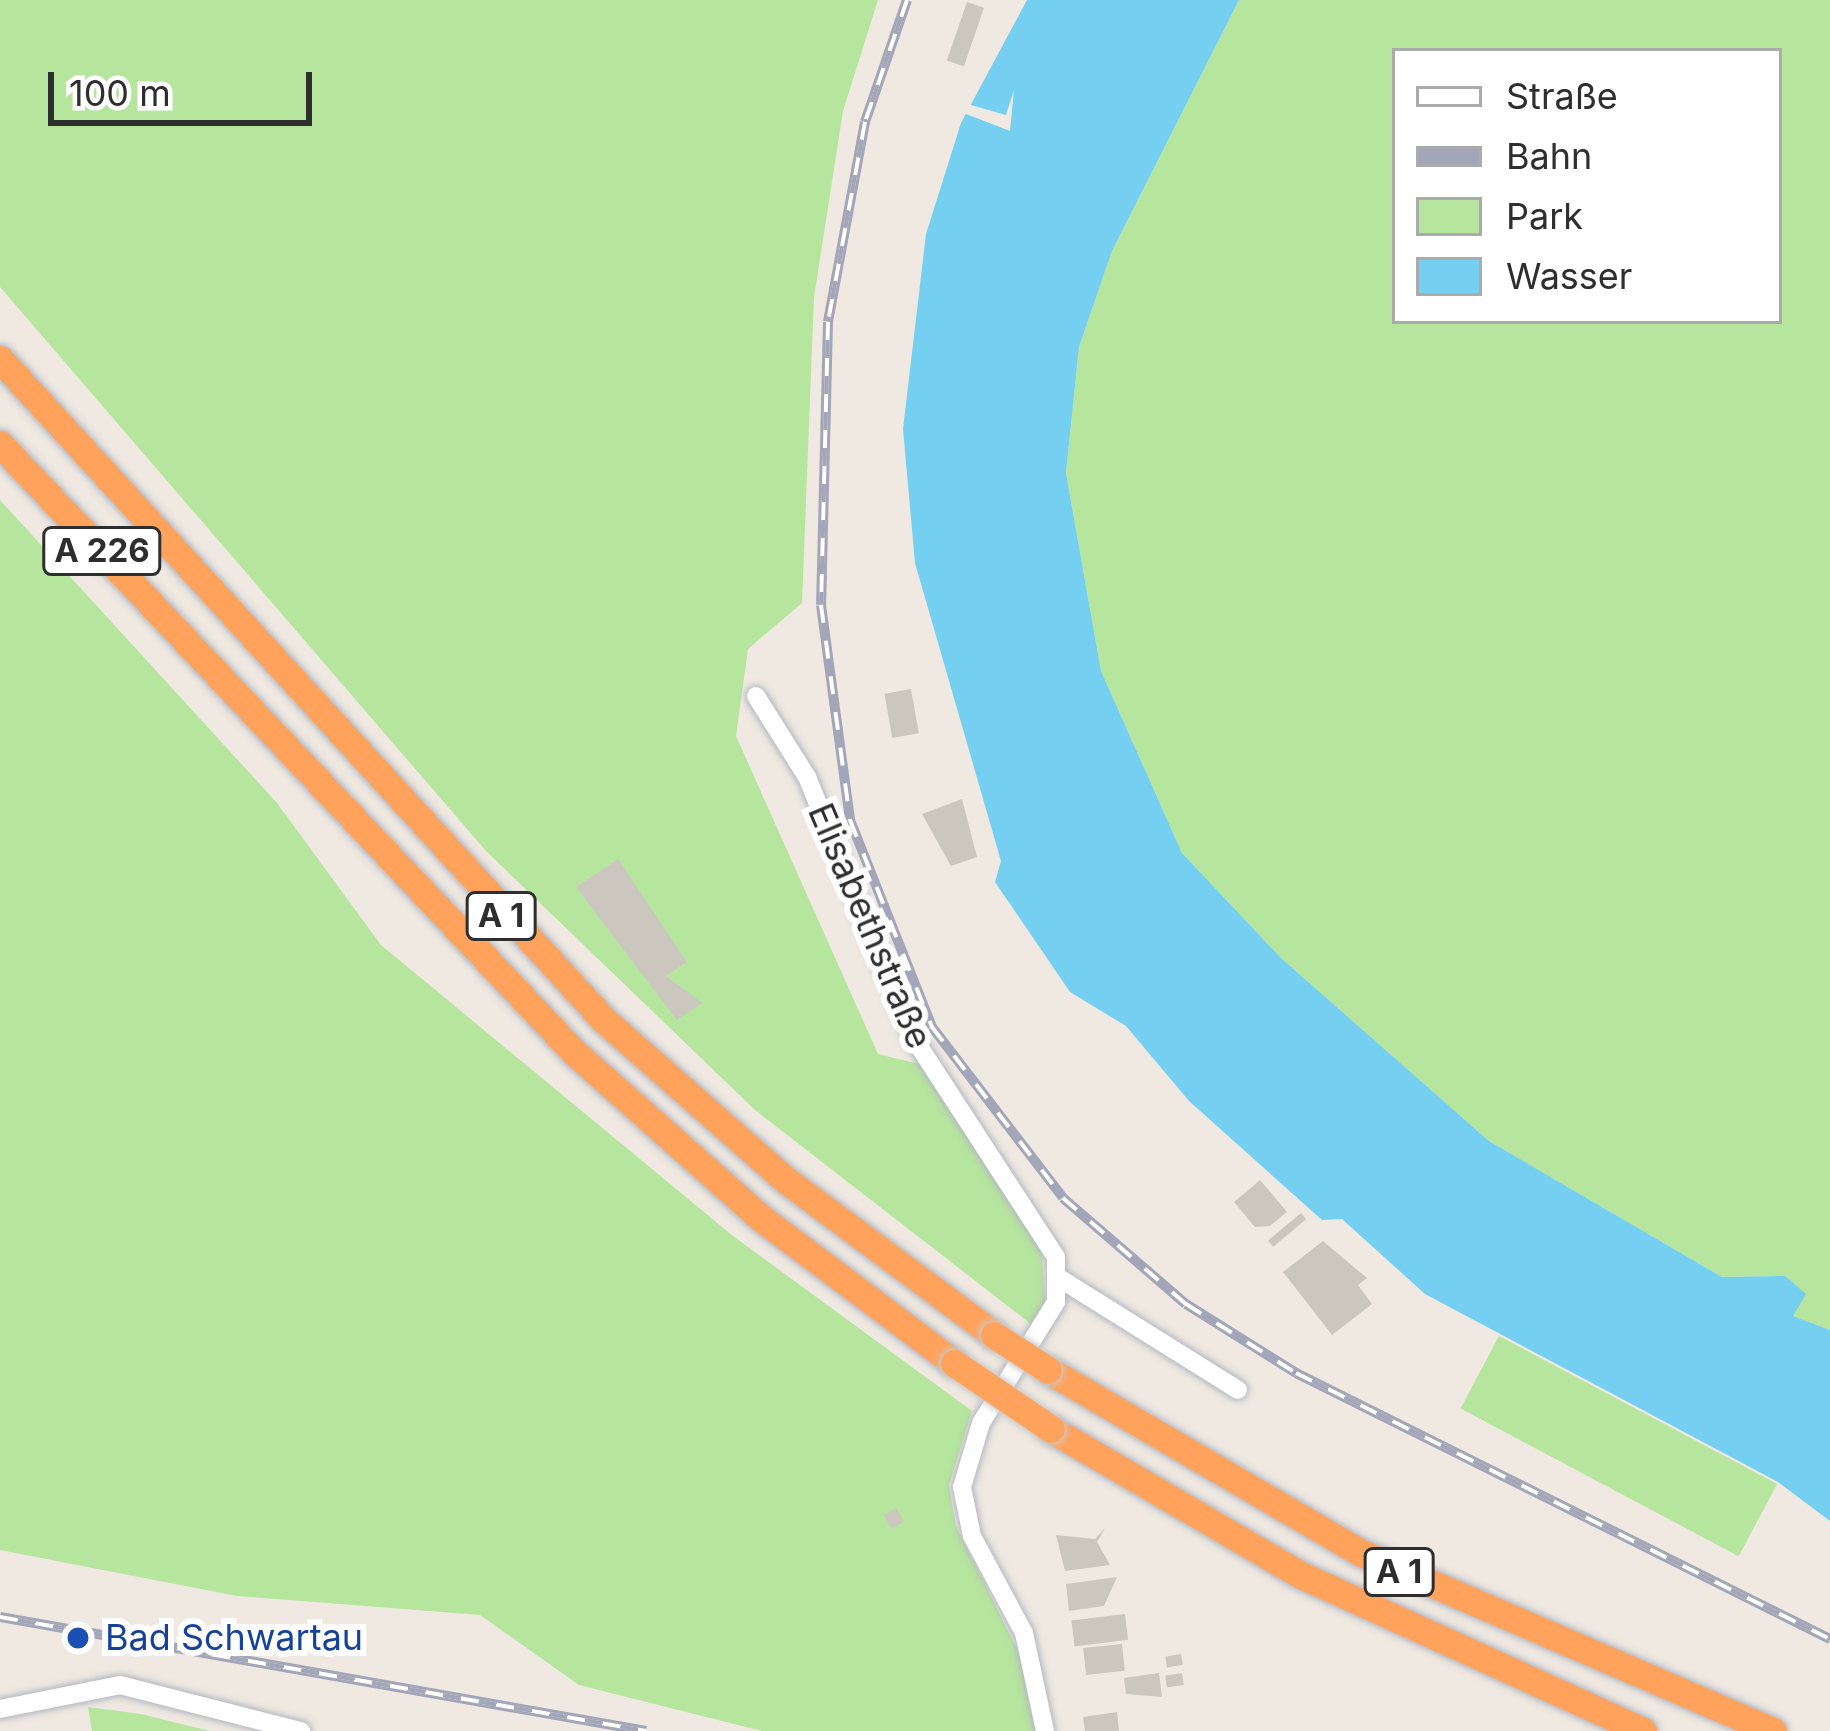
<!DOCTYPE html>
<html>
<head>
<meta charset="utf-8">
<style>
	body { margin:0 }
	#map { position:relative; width:1830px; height:1731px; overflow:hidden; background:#efe9e1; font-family:Inter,sans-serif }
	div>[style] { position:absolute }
	.green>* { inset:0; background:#b6e59e; transform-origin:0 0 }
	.water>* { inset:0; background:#75cff0 }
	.pier>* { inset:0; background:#efe9e1 }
	.building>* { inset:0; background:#cbc7bf; transform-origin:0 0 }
	.roads { filter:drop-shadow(0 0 3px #b4b7c1) drop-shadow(0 0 3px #b4b7c1) }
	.minor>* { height:18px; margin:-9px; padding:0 9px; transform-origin:9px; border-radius:9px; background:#fff }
	.highway>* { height:27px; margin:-13.5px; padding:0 13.5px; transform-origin:13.5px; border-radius:13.5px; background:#ffa35c }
	.rail>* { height:10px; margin-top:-5px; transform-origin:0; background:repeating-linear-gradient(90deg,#fff 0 18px,#a3a6b8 0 36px); box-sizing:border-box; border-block:3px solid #a3a6b8 }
	.bridges { filter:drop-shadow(0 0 3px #c9c9c9) drop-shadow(0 0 3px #c9c9c9) }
	.highway-bridge>* { height:27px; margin:-13.5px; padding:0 13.5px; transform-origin:13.5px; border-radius:13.5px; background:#ffa35c }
	.dots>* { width:33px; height:33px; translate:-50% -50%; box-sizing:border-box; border:6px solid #fff; border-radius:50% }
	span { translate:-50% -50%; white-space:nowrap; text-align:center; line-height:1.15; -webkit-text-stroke:12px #fff; paint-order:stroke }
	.shield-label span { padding:3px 9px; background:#fff; border:3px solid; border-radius:9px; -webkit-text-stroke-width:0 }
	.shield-label { font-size:33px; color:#2e2e2e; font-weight:700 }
	.street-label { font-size:36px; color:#2e2e2e }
	.transit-label { font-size:36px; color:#164399 }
	.left { translate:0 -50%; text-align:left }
	.legend { position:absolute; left:1392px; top:48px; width:390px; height:276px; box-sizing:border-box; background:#fff; border:3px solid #ababab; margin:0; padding:15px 21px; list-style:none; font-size:36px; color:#2e2e2e }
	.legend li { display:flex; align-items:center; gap:24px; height:60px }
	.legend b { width:60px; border:3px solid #ababab }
	.scale { position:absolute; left:48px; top:72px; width:264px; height:54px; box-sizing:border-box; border:6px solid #2e2e2e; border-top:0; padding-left:15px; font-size:36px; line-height:42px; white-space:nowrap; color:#2e2e2e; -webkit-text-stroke:9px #fff; paint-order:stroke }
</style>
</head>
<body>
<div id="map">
	<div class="green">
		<div style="clip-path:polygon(0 0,878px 0,843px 111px,814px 297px,802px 603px,748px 649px,736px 736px,878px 1054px,919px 1064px,1041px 1239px,1045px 1301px,1031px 1324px,755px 1110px,486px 851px,0 287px)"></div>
		<div style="clip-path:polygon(evenodd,1239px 0,1830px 0,1830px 1330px,1793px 1316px,1785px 1276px,1722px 1277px,1489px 1141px,1281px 958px,1182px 853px,1101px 671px,1066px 473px,1079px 347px,1112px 251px,1239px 0,1395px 51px,1779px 51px,1779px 321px,1395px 321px,1395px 51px)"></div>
		<div style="clip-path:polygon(0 500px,277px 803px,381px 945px,733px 1236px,972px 1411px,949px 1485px,956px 1526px,1032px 1679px,1039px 1731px,762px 1731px,579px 1685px,480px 1615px,237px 1596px,0 1550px)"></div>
		<div style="left:1499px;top:1336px;width:315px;height:82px;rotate:28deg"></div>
		<div style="clip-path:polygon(88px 1707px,141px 1714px,210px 1731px,92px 1731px)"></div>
	</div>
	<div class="water">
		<div style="clip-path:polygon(1027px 0,1239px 0,1112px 251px,1079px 347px,1066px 473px,1101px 671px,1182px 853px,1281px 958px,1489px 1141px,1722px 1277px,1785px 1276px,1806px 1294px,1793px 1316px,1830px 1330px,1830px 1521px,1778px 1482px,1425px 1294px,1342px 1219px,1322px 1220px,1189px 1101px,1126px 1026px,1070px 992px,995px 882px,1001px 861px,915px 563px,903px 429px,926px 234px,961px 123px)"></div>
	</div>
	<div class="pier">
		<div style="clip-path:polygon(1014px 90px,1010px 131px,961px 112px,964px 103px,1006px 115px)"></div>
	</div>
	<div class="building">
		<div style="left:967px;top:2px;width:18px;height:62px;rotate:19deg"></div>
		<div style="left:911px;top:689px;width:45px;height:27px;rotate:80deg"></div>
		<div style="clip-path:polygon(962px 799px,977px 857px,951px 866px,922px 814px)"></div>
		<div style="clip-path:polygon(618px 859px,687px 962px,666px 976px,702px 1003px,677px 1020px,576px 887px)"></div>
		<div style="clip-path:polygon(1260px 1180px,1287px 1212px,1270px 1226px,1255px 1227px,1234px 1202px)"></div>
		<div style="left:1301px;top:1213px;width:8px;height:43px;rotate:50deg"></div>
		<div style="clip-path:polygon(1323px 1241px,1367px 1278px,1358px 1285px,1372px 1304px,1332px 1335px,1283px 1272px)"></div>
		<div style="left:896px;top:1508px;width:16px;height:14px;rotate:60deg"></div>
		<div style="clip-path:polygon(1105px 1528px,1097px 1542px,1110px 1565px,1065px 1571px,1056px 1535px,1095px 1539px)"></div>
		<div style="clip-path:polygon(1117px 1577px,1104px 1606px,1069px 1611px,1066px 1584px)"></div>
		<div style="left:1125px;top:1614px;width:26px;height:54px;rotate:83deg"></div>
		<div style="left:1122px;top:1644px;width:27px;height:39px;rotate:84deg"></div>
		<div style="left:1181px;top:1654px;width:11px;height:16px;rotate:80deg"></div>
		<div style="clip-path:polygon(1159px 1673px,1162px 1697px,1126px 1694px,1124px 1678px)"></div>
		<div style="left:1182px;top:1673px;width:12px;height:17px;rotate:81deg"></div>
		<div style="clip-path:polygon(1117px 1712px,1119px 1731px,1085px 1731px,1083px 1717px)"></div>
	</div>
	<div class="roads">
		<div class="minor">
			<div style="left:756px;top:696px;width:96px;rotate:57.8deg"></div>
			<div style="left:807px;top:777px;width:281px;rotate:67.8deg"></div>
			<div style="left:913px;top:1037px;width:262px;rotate:57deg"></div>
			<div style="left:1056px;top:1257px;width:45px;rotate:90deg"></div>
			<div style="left:1056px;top:1302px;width:142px;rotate:121.8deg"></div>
			<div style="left:981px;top:1423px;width:67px;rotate:106.5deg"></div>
			<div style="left:962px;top:1487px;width:50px;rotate:78.5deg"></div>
			<div style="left:972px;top:1536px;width:110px;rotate:61.8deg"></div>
			<div style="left:1024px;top:1633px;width:100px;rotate:77.9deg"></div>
			<div style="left:1059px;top:1278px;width:211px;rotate:32deg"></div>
			<div style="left:0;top:1709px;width:122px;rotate:-11.3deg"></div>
			<div style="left:120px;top:1685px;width:187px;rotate:14.3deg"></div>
		</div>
		<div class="highway">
			<div style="left:0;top:359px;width:894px;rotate:47.58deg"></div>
			<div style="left:603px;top:1019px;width:245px;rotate:41.4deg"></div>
			<div style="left:787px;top:1181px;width:258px;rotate:36.6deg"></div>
			<div style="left:0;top:444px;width:835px;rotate:46.65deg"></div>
			<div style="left:573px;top:1051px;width:251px;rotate:41.6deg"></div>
			<div style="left:761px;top:1218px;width:241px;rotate:36.9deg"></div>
			<div style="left:1048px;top:1370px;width:360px;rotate:30.3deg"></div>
			<div style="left:1359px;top:1552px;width:451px;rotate:23.4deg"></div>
			<div style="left:1051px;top:1429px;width:290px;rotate:30.3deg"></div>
			<div style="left:1301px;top:1575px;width:376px;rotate:24.5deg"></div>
		</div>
	</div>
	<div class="rail">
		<div style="left:907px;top:0;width:129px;rotate:109deg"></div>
		<div style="left:865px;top:122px;width:203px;rotate:100.5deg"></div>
		<div style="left:828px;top:322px;width:283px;rotate:91.4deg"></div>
		<div style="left:821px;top:605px;width:217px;rotate:82.3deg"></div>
		<div style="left:850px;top:820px;width:223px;rotate:68.4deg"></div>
		<div style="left:932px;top:1027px;width:215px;rotate:52.5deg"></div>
		<div style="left:1063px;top:1198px;width:162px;rotate:40.8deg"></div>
		<div style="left:1186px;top:1304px;width:130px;rotate:32.1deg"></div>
		<div style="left:1296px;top:1373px;width:597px;rotate:26.48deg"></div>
		<div style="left:0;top:1617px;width:656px;rotate:10.01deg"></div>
	</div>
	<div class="bridges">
		<div class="highway-bridge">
			<div style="left:994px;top:1335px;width:64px;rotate:32.9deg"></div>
			<div style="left:954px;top:1363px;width:117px;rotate:34.2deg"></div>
		</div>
	</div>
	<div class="dots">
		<div style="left:78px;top:1638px;background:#1a4fb4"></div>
	</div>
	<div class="shield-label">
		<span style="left:102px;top:551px">A 226</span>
		<span style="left:501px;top:916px">A 1</span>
		<span style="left:1399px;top:1572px">A 1</span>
	</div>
	<div class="street-label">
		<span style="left:870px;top:926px;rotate:67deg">Elisabethstraße</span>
	</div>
	<div class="transit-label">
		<span class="left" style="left:105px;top:1638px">Bad Schwartau</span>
	</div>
	<ul class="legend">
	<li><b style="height:15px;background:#fff"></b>Straße</li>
	<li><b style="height:15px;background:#a3a6b8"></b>Bahn</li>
	<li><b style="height:33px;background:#b6e59e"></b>Park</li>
	<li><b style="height:33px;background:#75cff0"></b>Wasser</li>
	</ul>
	<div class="scale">100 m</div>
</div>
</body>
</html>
